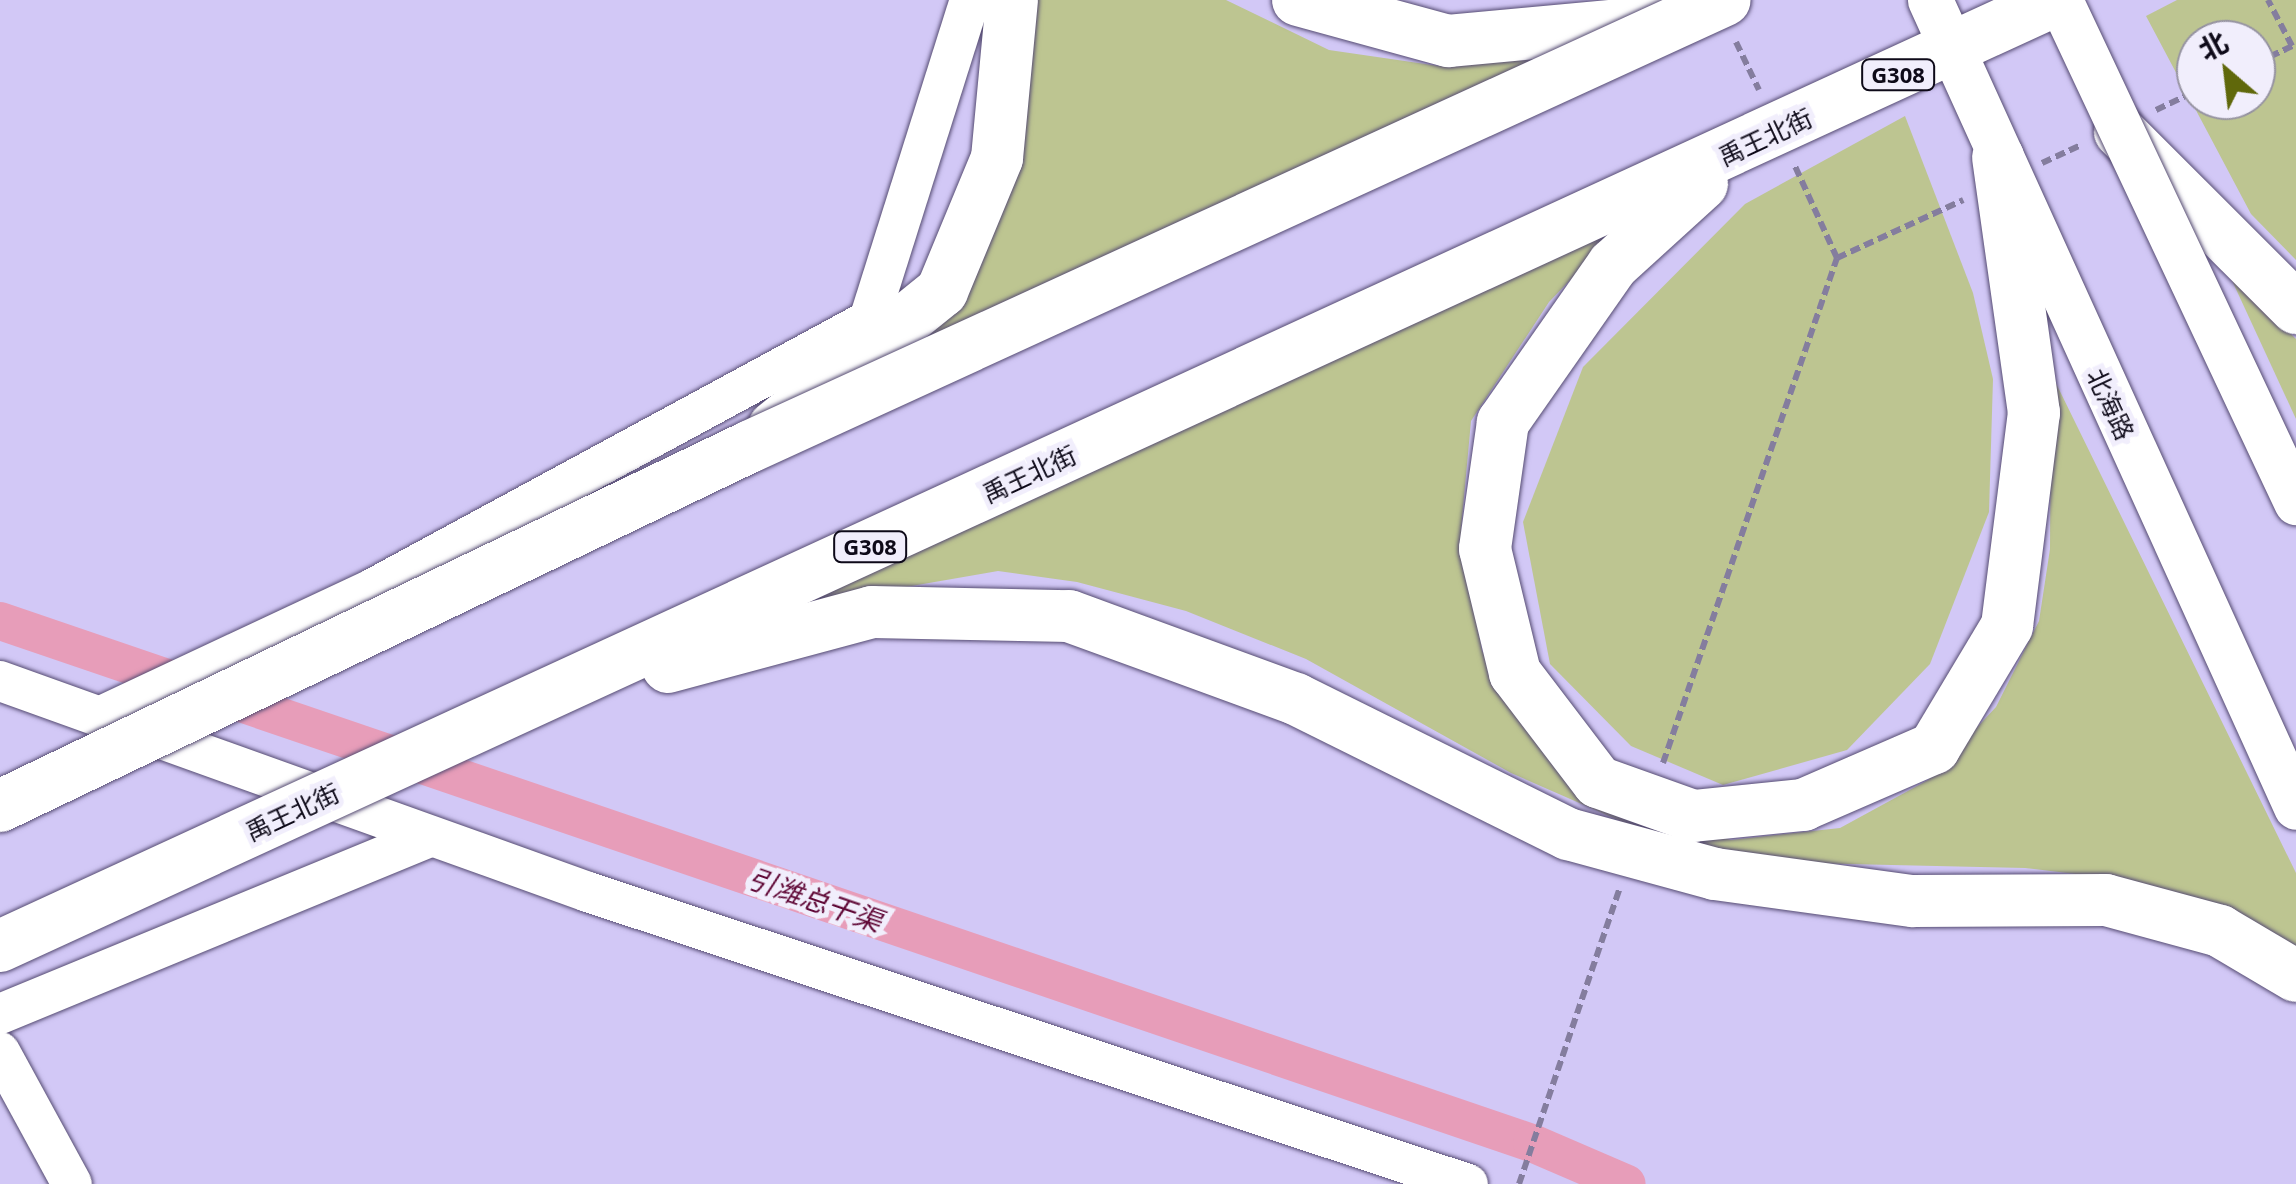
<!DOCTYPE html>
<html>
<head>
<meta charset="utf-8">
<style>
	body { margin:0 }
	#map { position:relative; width:2296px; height:1184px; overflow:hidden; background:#d2c8f6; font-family:"Open Sans","Noto Sans SC",sans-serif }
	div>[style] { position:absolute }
	.green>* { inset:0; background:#bdc591 }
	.canal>* { height:38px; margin:-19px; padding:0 19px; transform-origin:19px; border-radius:19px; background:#e79db9 }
	.path>* { height:6px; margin-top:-3px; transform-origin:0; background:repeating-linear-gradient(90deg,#847d9e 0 10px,transparent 0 15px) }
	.roads { filter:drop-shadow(0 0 2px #554b72) drop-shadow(0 0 2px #554b72) }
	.secondary>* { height:40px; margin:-20px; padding:0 20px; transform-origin:20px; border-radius:20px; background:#fff }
	.highway>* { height:52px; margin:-26px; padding:0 26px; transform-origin:26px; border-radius:26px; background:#fff }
	.bridges { filter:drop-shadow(0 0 2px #554b72) drop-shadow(0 0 2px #554b72) }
	.primary-bridge>* { height:45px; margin:-22.5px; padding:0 22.5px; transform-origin:22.5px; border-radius:22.5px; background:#fff }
	.highway-bridge>* { height:52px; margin:-26px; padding:0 26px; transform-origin:26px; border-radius:26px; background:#fff }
	span { translate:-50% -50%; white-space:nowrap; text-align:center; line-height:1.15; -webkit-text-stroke:10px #f1eefc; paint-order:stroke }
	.shield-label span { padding:2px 8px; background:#f1eefc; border:2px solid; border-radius:8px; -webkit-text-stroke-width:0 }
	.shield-label { font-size:22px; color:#0e0a19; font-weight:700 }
	.street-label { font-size:25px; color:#0e0a19 }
	.water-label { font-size:28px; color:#600937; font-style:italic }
	.north { position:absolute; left:2176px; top:20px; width:100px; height:100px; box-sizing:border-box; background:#f1eefc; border:2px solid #9693a1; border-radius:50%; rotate:332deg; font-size:28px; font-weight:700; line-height:40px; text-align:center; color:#0e0a19 }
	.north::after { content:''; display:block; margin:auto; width:35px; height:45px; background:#60680b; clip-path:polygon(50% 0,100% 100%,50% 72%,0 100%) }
</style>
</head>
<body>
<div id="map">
	<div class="green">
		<div style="clip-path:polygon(1031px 0,1226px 0,1329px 50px,1439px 66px,1564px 55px,904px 350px)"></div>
		<div style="clip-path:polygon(evenodd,2177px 0,2296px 0,2296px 260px,2251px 214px,2146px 16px,2177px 0,2196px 40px,2256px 40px,2256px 100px,2196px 100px,2196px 40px)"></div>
		<div style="clip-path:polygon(1905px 116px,1973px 293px,1993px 379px,1989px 512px,1930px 664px,1847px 750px,1723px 785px,1631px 746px,1550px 664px,1523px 522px,1583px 367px,1745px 204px)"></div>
		<div style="clip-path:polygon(1630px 218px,1549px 302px,1471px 421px,1461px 530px,1482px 651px,1551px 761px,1590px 798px,1731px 840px,1840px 828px,1928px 780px,1996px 707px,2039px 621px,2050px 549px,2051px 373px,2296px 873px,2296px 953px,2117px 879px,2025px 868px,1803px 863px,1657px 837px,1511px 773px,1306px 659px,1186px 611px,1077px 582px,998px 571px,756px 613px)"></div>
		<div style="clip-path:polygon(2229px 274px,2296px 339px,2296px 419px)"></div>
	</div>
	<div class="canal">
		<div style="left:0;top:621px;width:1618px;rotate:18.82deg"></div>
		<div style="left:1532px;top:1143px;width:103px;rotate:23.3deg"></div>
	</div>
	<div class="path">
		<div style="left:1736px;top:42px;width:53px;rotate:64.4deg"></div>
		<div style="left:2256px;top:63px;width:40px;rotate:-25deg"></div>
		<div style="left:2292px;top:46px;width:52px;rotate:-117.6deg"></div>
		<div style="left:2156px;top:110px;width:44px;rotate:-25.4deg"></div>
		<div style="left:2042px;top:163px;width:43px;rotate:-24.8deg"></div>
		<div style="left:1837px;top:258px;width:139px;rotate:-24.7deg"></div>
		<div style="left:1663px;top:763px;width:534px;rotate:-70.99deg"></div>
		<div style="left:1837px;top:258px;width:103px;rotate:-114.6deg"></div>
		<div style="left:1519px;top:1184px;width:313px;rotate:-71.2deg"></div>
	</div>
	<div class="roads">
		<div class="secondary">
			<div style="left:0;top:681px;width:625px;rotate:19.74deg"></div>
			<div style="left:588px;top:892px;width:927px;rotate:18.36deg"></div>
			<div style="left:99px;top:717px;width:304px;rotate:-25.1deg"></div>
			<div style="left:374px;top:588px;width:563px;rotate:-28.43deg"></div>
			<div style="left:869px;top:320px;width:336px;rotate:-72.5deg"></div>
			<div style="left:0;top:1014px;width:466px;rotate:-22.4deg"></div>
			<div style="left:0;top:1052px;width:150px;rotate:61.4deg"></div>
		</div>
		<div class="highway">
			<div style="left:1298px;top:0;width:156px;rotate:15.3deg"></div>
			<div style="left:1448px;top:41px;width:226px;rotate:-5.3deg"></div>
			<div style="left:2120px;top:132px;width:249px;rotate:45deg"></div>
			<div style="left:774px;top:427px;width:216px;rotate:-39deg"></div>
			<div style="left:942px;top:291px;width:144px;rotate:-67.5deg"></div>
			<div style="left:997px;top:158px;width:159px;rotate:-84.6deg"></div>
		</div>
	</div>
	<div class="bridges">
		<div class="primary-bridge">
			<div style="left:1930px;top:0;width:886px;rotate:65.6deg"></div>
			<div style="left:2060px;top:0;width:555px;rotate:64.82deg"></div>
		</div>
		<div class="highway-bridge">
			<div style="left:1702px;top:184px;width:120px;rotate:137.7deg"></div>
			<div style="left:1613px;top:265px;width:192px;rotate:125deg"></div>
			<div style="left:1503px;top:422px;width:128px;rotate:98.1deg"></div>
			<div style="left:1485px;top:549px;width:128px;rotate:76.4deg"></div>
			<div style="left:1515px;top:673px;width:137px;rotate:52.7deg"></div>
			<div style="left:1598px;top:782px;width:101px;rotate:19.7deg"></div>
			<div style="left:1693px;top:816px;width:111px;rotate:-5.7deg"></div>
			<div style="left:1803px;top:805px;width:143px;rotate:-23.5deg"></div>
			<div style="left:1934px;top:748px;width:142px;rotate:-59.1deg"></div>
			<div style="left:2007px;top:626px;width:215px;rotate:-82.8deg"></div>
			<div style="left:2034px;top:413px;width:258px;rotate:-98deg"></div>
			<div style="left:668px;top:667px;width:211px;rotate:-15.1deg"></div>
			<div style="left:872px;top:612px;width:197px;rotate:1.2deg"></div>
			<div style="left:1069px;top:616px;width:242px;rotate:20.1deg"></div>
			<div style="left:1296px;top:699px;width:304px;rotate:26.4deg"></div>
			<div style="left:1568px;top:834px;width:152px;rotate:15.2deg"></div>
			<div style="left:1715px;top:874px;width:200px;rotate:7.8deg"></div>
			<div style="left:1913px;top:901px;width:193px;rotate:-0.3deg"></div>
			<div style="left:2106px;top:900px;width:118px;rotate:15.2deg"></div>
			<div style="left:2220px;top:931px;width:88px;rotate:30.6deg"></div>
			<div style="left:0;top:806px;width:831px;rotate:-25.61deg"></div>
			<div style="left:749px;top:447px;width:1073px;rotate:-24.61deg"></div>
			<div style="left:0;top:946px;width:2263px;rotate:-24.71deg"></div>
		</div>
	</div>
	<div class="shield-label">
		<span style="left:1898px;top:75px">G308</span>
		<span style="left:870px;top:547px">G308</span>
	</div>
	<div class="street-label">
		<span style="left:1765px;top:137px;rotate:-25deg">禹王北街</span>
		<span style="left:2111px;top:404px;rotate:65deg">北海路</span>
		<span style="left:1029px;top:474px;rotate:-25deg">禹王北街</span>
		<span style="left:292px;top:812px;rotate:-25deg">禹王北街</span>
	</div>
	<div class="water-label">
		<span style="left:815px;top:899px;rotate:19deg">引潍总干渠</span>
	</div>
	<div class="north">北</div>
</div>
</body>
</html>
